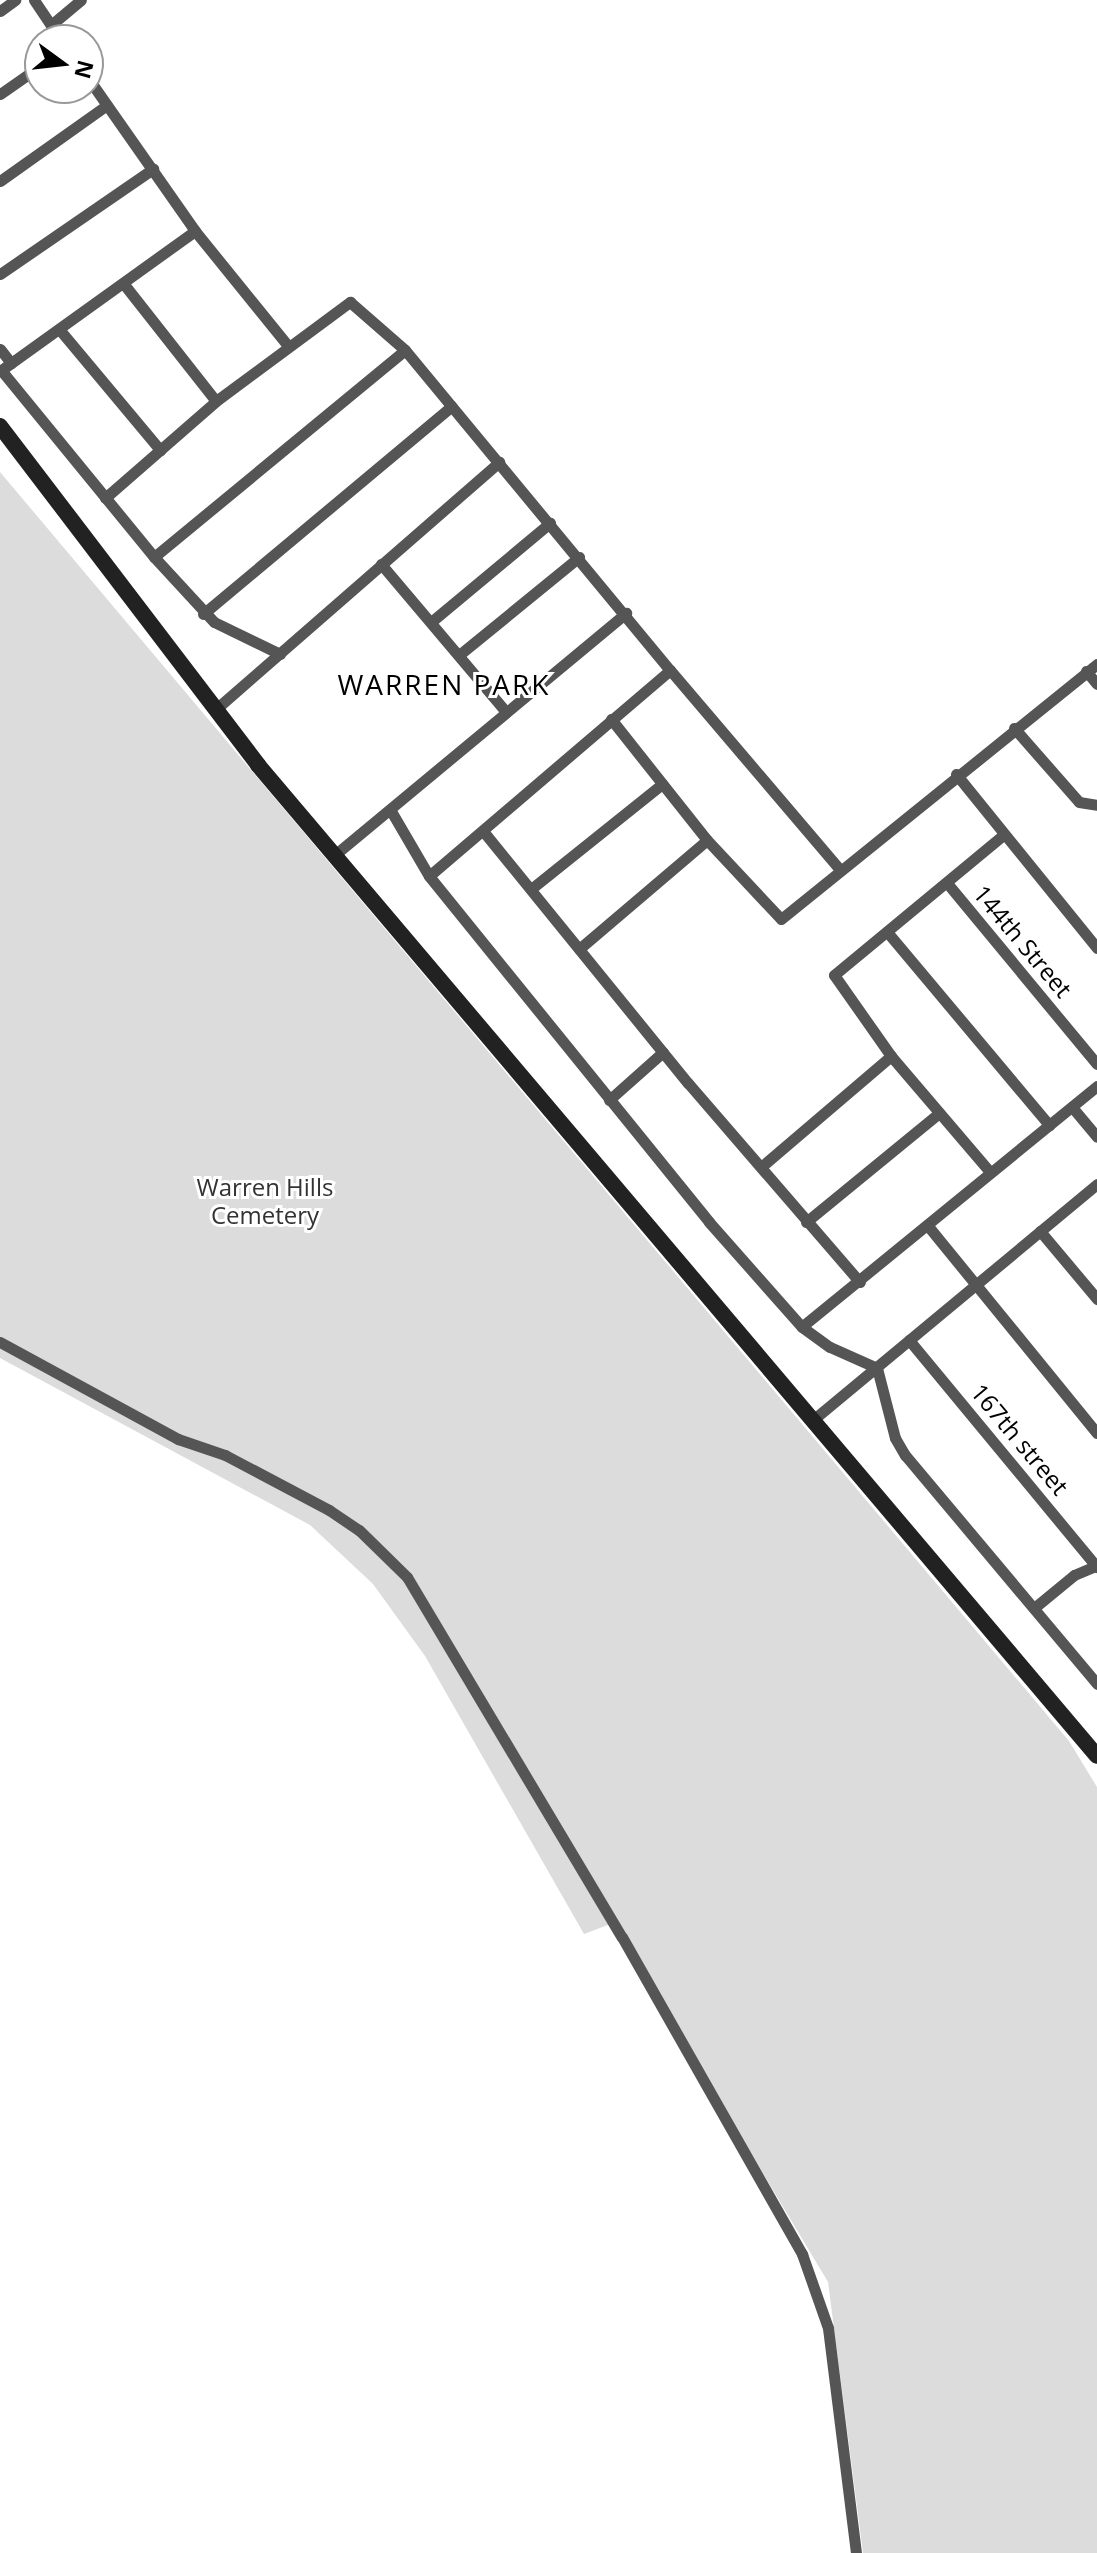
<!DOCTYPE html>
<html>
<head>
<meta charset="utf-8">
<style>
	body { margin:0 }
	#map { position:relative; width:1097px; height:2553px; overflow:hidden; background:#fff; font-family:"Open Sans",sans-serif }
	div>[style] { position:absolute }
	.green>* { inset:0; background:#dcdcdc }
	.street>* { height:11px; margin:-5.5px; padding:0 5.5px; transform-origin:5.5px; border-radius:5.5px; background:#555 }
	.secondary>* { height:16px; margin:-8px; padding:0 8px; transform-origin:8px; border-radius:8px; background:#222 }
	span { translate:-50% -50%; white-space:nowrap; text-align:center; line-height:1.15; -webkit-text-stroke:6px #fff; paint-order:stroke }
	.street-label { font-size:24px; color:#000 }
	.park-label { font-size:24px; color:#333 }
	.quarter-label { font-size:28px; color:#000; letter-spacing:2px }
	.north { position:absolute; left:24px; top:24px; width:80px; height:80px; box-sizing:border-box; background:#fff; border:2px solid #999; border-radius:50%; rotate:105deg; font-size:22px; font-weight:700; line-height:32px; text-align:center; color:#000 }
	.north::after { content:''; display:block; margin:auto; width:28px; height:36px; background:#000; clip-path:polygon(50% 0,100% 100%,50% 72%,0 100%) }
</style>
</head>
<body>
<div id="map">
	<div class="green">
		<div style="clip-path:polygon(0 472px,1069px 1741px,1097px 1787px,1097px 2553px,863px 2553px,828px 2282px,613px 1923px,584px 1934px,425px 1656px,373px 1584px,310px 1525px,0 1358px)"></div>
	</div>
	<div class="street">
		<div style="left:34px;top:0;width:30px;rotate:56deg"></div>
		<div style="left:0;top:11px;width:19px;rotate:-36deg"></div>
		<div style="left:62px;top:40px;width:19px;rotate:-126deg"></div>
		<div style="left:51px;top:25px;width:39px;rotate:-40deg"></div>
		<div style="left:88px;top:78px;width:187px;rotate:55deg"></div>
		<div style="left:195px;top:231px;width:148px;rotate:51deg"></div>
		<div style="left:0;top:94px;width:49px;rotate:-35deg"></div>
		<div style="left:0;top:181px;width:131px;rotate:-35.4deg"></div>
		<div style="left:0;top:274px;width:186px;rotate:-34.5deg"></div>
		<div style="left:123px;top:283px;width:150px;rotate:51.8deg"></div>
		<div style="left:59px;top:329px;width:158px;rotate:50.1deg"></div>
		<div style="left:0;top:349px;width:18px;rotate:52deg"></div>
		<div style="left:1px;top:370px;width:242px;rotate:50.7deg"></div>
		<div style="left:0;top:371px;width:240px;rotate:-35.7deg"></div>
		<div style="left:105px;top:498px;width:147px;rotate:-41.1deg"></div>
		<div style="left:216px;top:401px;width:167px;rotate:-36.5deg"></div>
		<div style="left:350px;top:302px;width:73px;rotate:41.1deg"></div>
		<div style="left:405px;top:350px;width:415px;rotate:50.4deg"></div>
		<div style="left:381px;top:564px;width:194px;rotate:49.8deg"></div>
		<div style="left:203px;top:614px;width:324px;rotate:-39.9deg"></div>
		<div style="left:431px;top:622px;width:155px;rotate:-39.8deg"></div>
		<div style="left:280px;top:654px;width:73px;rotate:-154.1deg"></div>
		<div style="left:214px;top:622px;width:88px;rotate:-132.7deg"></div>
		<div style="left:154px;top:557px;width:325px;rotate:-39.5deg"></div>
		<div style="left:459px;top:655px;width:155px;rotate:-39.2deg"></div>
		<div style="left:1086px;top:671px;width:17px;rotate:50deg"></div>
		<div style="left:216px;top:709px;width:376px;rotate:-41.1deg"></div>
		<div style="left:611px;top:719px;width:154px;rotate:51.6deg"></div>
		<div style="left:707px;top:840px;width:108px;rotate:46.9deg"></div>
		<div style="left:781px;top:919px;width:406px;rotate:-38.9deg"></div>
		<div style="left:1014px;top:728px;width:98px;rotate:48.7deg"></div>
		<div style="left:1079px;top:802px;width:18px;rotate:9deg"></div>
		<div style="left:956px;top:774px;width:224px;rotate:51deg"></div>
		<div style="left:391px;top:811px;width:75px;rotate:59.7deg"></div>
		<div style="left:429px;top:876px;width:445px;rotate:51deg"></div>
		<div style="left:709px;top:1222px;width:140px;rotate:48.5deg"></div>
		<div style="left:483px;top:831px;width:325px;rotate:50.9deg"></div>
		<div style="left:688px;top:1083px;width:263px;rotate:49.2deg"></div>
		<div style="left:337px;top:853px;width:376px;rotate:-39.7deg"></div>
		<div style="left:429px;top:876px;width:317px;rotate:-40.5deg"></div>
		<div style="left:670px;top:670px;width:262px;rotate:49.6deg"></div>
		<div style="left:947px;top:883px;width:235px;rotate:50.4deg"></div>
		<div style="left:531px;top:889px;width:168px;rotate:-38.7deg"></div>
		<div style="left:888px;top:933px;width:251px;rotate:50deg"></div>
		<div style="left:579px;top:949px;width:168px;rotate:-40.4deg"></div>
		<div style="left:1097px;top:1086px;width:381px;rotate:140.8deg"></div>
		<div style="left:802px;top:1327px;width:34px;rotate:36deg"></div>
		<div style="left:830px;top:1347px;width:51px;rotate:24.1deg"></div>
		<div style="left:877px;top:1368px;width:72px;rotate:75.6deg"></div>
		<div style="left:895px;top:1438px;width:20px;rotate:60deg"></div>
		<div style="left:905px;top:1455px;width:299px;rotate:50deg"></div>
		<div style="left:609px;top:1100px;width:72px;rotate:-41.6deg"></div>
		<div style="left:1072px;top:1107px;width:39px;rotate:50deg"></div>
		<div style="left:761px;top:1167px;width:171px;rotate:-40.5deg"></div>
		<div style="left:990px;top:1172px;width:153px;rotate:-130.5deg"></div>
		<div style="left:891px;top:1056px;width:99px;rotate:-125.1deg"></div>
		<div style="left:834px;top:975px;width:218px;rotate:-39.6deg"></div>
		<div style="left:806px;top:1222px;width:172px;rotate:-39.3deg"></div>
		<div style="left:928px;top:1226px;width:267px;rotate:50.8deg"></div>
		<div style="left:1040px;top:1231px;width:89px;rotate:50deg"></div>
		<div style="left:909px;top:1340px;width:295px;rotate:50.4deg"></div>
		<div style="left:0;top:1342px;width:203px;rotate:28.6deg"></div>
		<div style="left:178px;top:1439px;width:50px;rotate:18.8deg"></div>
		<div style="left:225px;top:1455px;width:118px;rotate:27.9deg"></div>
		<div style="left:329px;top:1510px;width:36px;rotate:34deg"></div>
		<div style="left:359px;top:1530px;width:67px;rotate:44.4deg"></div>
		<div style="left:407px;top:1577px;width:419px;rotate:59.2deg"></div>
		<div style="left:622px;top:1937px;width:365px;rotate:60.4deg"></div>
		<div style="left:802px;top:2254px;width:78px;rotate:70.6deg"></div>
		<div style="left:828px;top:2328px;width:227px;rotate:82.9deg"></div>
		<div style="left:814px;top:1419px;width:368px;rotate:-39.7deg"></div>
		<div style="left:1034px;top:1608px;width:52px;rotate:-39.5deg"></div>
		<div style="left:1074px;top:1575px;width:25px;rotate:-23deg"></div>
	</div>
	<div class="secondary">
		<div style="left:0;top:426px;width:426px;rotate:52.7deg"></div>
		<div style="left:258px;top:765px;width:1298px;rotate:49.75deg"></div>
	</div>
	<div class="street-label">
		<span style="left:1023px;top:941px;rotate:50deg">144th Street</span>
		<span style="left:1020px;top:1439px;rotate:50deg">167th street</span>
	</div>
	<div class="park-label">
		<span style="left:265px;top:1201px">Warren Hills<br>Cemetery</span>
	</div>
	<div class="quarter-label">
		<span style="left:444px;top:684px">WARREN PARK</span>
	</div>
	<div class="north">N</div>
</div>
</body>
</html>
